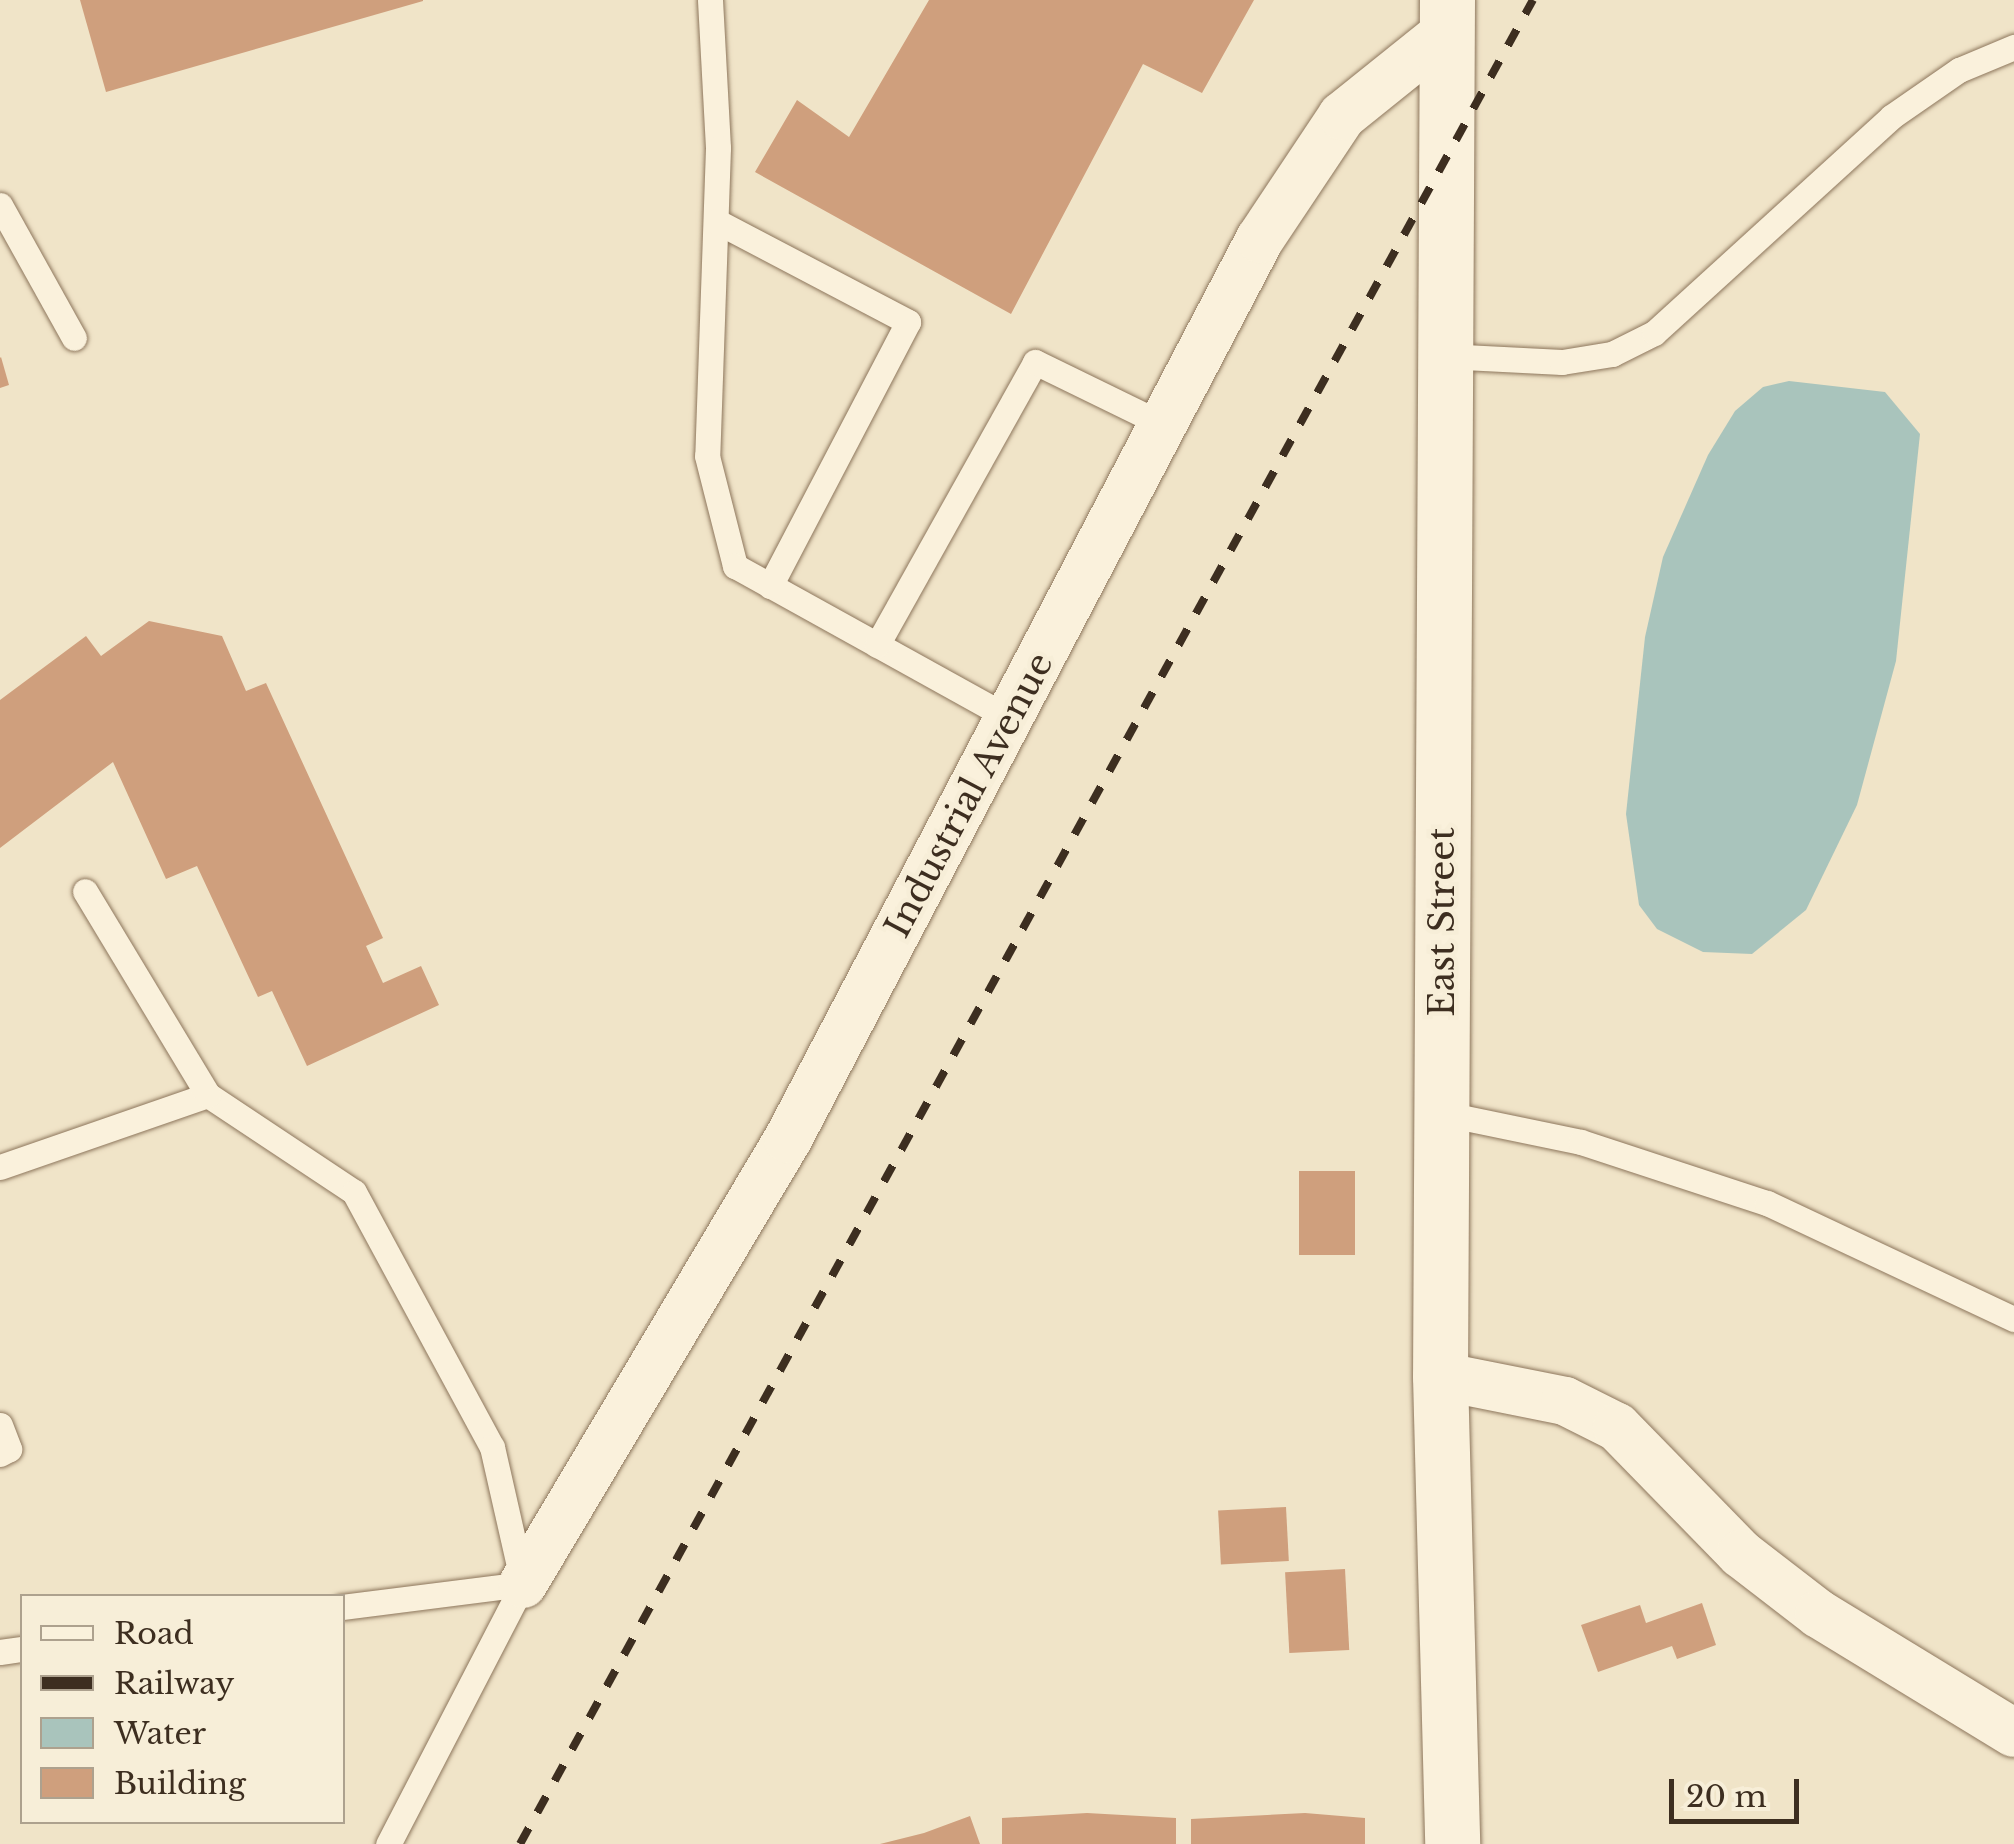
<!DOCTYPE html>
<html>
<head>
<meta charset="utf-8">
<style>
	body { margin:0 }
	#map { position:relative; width:2014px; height:1844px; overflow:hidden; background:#f0e4c8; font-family:"Libre Baskerville",serif }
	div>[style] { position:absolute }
	.water>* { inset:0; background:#a9c4bc }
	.building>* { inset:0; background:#cf9f7d; transform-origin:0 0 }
	.roads { filter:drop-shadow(0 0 2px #8d765c) drop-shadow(0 0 2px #8d765c) }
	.lane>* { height:25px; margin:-12.5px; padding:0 12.5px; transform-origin:12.5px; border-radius:12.5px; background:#faf1dc }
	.street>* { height:48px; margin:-24px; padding:0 24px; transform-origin:24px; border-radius:24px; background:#faf1dc }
	.secondary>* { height:55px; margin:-27.5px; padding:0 27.5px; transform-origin:27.5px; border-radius:27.5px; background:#faf1dc }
	.rail>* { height:8px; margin-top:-4px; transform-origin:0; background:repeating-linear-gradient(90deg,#3d2e20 0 18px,transparent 0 36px) }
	span { translate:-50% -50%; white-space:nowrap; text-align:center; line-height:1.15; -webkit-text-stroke:9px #f7eed8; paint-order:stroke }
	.street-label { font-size:35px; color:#3d2e20 }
	.legend { position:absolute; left:20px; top:1594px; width:325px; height:230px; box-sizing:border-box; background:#f7eed8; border:2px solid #ada18e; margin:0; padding:12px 18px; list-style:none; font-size:30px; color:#3d2e20 }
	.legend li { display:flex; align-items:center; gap:20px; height:50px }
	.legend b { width:50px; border:2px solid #ada18e }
	.scale { position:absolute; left:1669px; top:1779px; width:130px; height:45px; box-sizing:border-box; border:5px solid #3d2e20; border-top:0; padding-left:12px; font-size:30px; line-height:35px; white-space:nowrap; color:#3d2e20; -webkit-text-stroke:8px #f7eed8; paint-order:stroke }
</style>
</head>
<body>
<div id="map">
	<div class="water">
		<div style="clip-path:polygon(1789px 381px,1885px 392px,1920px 434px,1896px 661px,1857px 805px,1806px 910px,1752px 954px,1703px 952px,1657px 929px,1639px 905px,1626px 814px,1645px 637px,1663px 557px,1708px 455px,1735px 411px,1763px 387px)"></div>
	</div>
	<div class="building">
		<div style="clip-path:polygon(80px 0,423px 0,423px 1px,106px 92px)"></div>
		<div style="clip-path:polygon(929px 0,1254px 0,1202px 93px,1143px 64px,1011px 314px,755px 172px,797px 100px,849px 137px)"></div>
		<div style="clip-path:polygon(1px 357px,9px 385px,0 388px,0 358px)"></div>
		<div style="clip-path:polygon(149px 621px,222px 636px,246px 691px,266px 683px,383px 938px,366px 946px,383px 983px,421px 966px,439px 1005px,307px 1066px,272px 991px,258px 997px,197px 866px,166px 879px,113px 762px,0 848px,0 700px,86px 636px,101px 656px)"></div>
		<div style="left:1299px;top:1171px;width:56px;height:84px"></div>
		<div style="left:1286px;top:1507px;width:54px;height:68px;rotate:87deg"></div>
		<div style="left:1345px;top:1569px;width:81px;height:60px;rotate:87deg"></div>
		<div style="clip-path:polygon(1702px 1603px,1716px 1645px,1677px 1659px,1672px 1646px,1598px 1672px,1581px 1625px,1640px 1605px,1646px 1623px)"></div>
		<div style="clip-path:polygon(1087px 1813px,1176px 1818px,1176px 1844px,1002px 1844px,1002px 1818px)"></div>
		<div style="clip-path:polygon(1305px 1813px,1365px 1818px,1365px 1844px,1191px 1844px,1191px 1819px)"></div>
		<div style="clip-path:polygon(970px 1816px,980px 1844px,880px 1844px,924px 1833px)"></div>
	</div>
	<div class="roads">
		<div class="lane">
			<div style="left:710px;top:0;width:148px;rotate:86.9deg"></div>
			<div style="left:718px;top:148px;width:308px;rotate:92deg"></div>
			<div style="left:707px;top:456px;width:114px;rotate:75.7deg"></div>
			<div style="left:735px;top:566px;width:313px;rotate:29deg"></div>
			<div style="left:0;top:205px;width:152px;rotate:60.9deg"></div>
			<div style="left:716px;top:221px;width:217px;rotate:27.7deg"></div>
			<div style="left:908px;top:322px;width:298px;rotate:117.6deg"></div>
			<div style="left:1444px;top:356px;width:118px;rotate:2.9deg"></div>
			<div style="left:1562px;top:362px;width:51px;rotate:-9.1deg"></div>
			<div style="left:1612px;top:354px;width:47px;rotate:-26.6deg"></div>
			<div style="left:1654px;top:333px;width:321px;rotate:-42.3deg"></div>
			<div style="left:1891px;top:117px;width:83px;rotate:-34.7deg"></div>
			<div style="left:1959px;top:70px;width:60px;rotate:-22.7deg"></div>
			<div style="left:877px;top:645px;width:324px;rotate:-60.8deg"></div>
			<div style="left:1035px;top:362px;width:146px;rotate:26deg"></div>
			<div style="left:208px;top:1095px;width:175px;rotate:33.6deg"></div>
			<div style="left:354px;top:1192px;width:290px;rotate:61.6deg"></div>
			<div style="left:492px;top:1447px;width:140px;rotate:77.2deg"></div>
			<div style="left:523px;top:1584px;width:293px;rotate:117.4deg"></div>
			<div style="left:1441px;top:1113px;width:143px;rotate:11.7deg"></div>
			<div style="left:1581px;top:1142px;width:196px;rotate:18.2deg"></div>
			<div style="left:1767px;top:1203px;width:273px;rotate:25.2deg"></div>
			<div style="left:0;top:1167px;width:220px;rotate:-19.1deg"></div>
			<div style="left:208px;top:1095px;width:238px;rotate:-121.1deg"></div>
			<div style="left:0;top:1425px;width:26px;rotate:69deg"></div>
			<div style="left:9px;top:1449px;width:10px;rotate:151deg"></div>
			<div style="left:342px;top:1607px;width:182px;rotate:-7.2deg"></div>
			<div style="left:0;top:1652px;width:22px;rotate:-8deg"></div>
		</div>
		<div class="street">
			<div style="left:1440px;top:1376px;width:127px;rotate:11.3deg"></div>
			<div style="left:1565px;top:1401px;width:58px;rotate:26.6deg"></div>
			<div style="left:1617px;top:1427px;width:177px;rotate:45.7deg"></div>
			<div style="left:1741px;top:1554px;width:98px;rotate:37.6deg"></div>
			<div style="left:1819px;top:1614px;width:228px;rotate:31.4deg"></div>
			<div style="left:523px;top:1584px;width:518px;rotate:-59.23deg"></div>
			<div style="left:788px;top:1139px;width:1016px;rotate:-62.33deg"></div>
			<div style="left:1260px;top:239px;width:148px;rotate:-56.3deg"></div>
			<div style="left:1342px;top:116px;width:131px;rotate:-38.8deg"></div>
		</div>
		<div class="secondary">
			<div style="left:1447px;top:0;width:1376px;rotate:90.29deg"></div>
			<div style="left:1440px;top:1376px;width:468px;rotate:88.5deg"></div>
		</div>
	</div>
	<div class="rail">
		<div style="left:520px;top:1844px;width:2104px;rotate:-61.22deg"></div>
	</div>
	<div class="street-label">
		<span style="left:969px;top:795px;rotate:-62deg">Industrial Avenue</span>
		<span style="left:1442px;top:922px;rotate:-90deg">East Street</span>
	</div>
	<ul class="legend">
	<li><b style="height:12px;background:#faf1dc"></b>Road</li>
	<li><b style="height:12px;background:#3d2e20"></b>Railway</li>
	<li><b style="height:28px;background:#a9c4bc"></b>Water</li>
	<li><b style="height:28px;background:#cf9f7d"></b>Building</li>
	</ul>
	<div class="scale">20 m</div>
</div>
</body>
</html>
